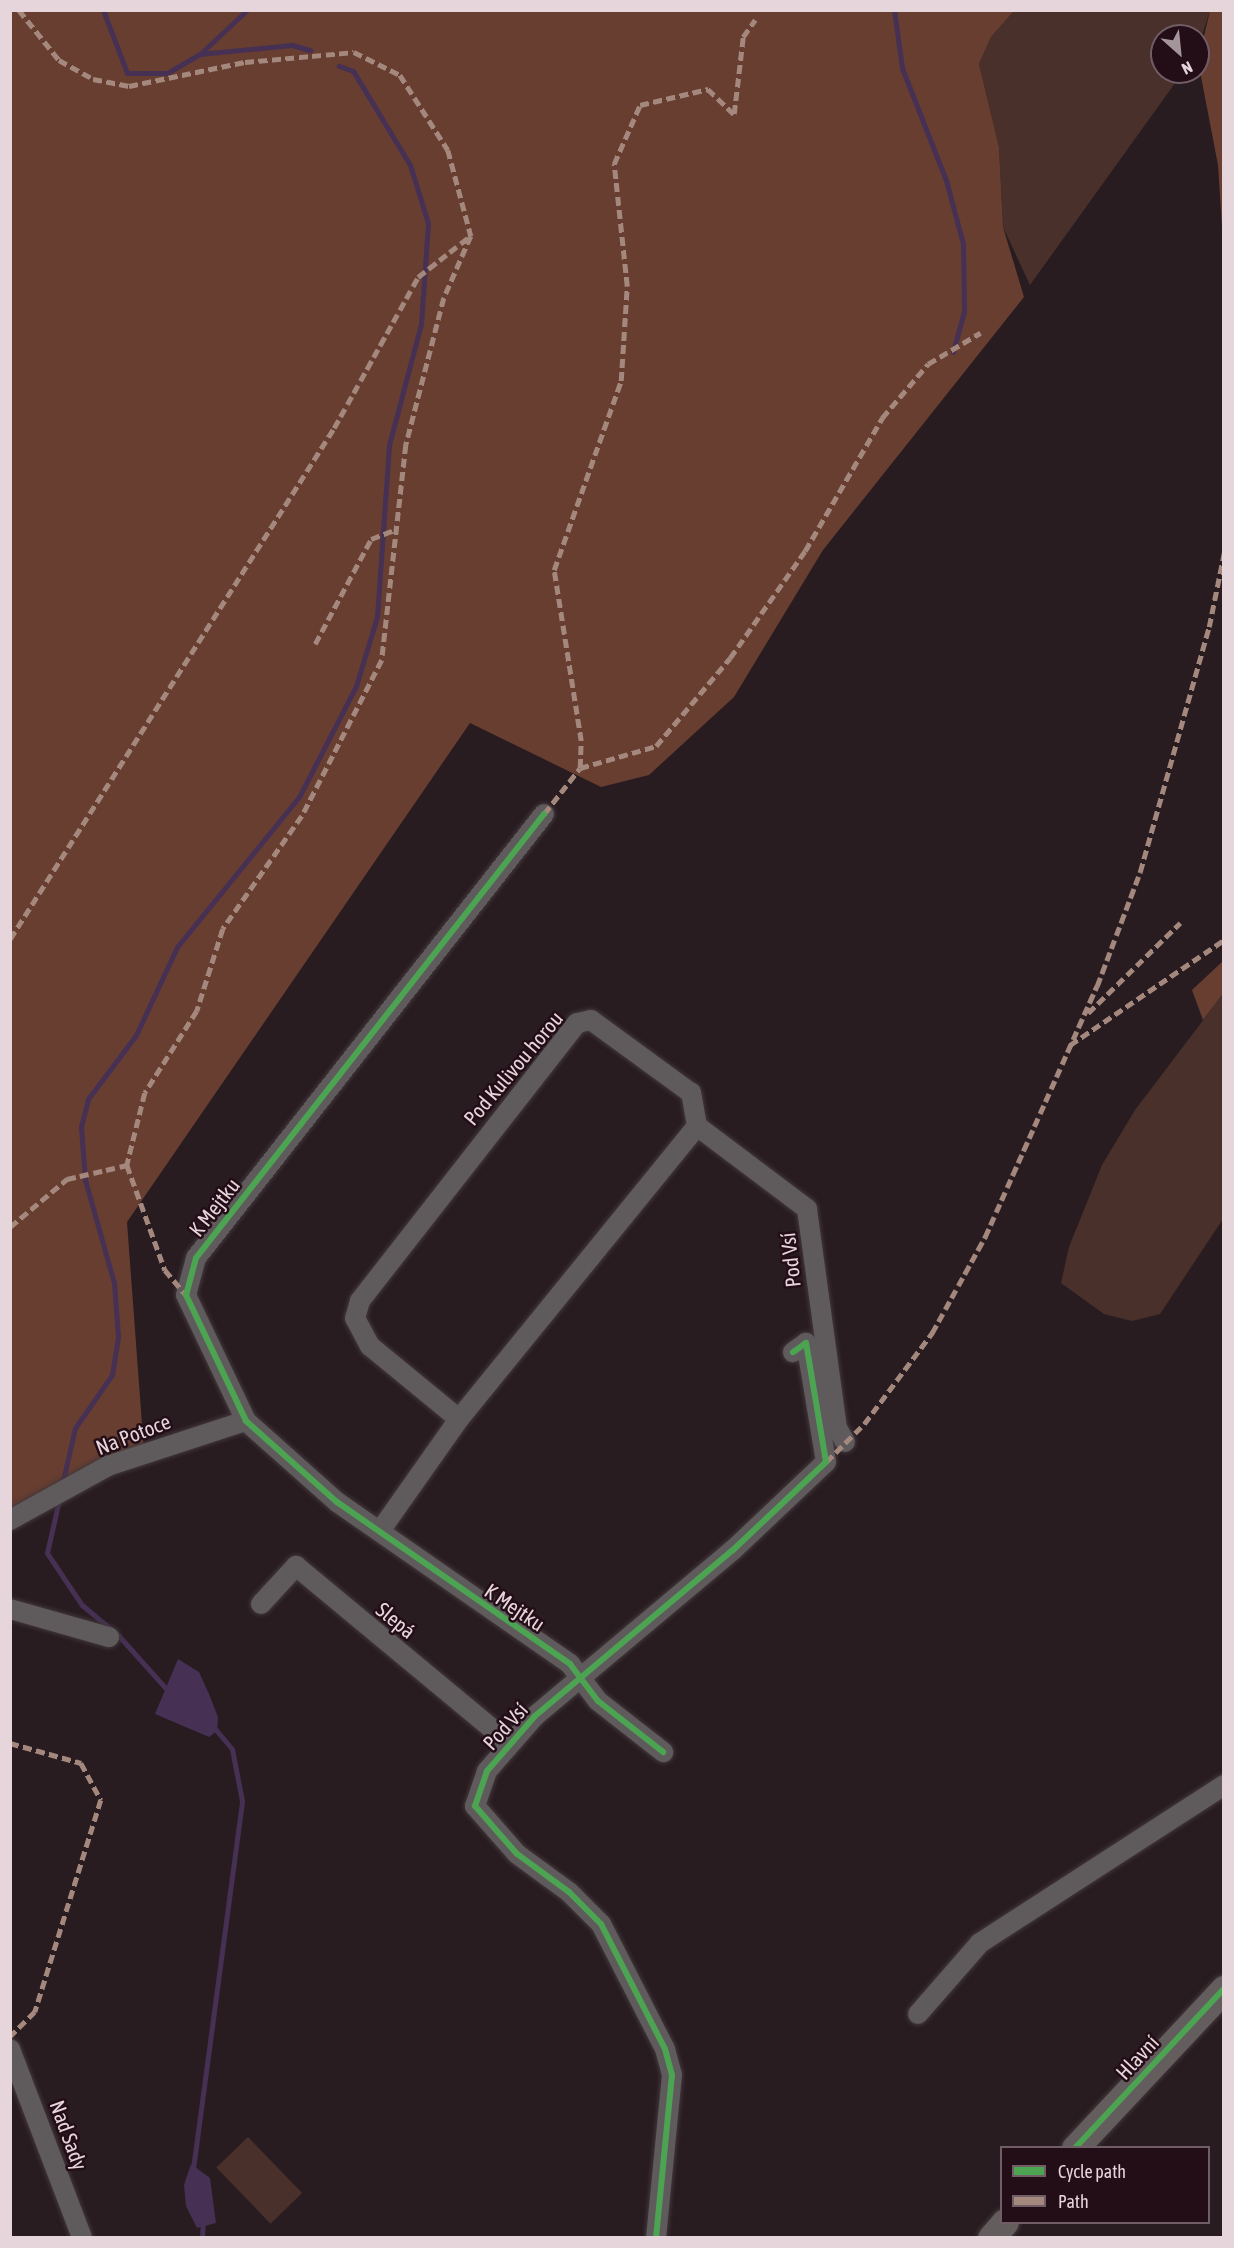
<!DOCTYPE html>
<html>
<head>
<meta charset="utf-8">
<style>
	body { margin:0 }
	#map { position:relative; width:1234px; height:2248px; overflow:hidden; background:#281c21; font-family:"Asap Condensed",sans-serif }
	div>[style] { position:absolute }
	.green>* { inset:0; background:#49302a; transform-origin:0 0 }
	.forest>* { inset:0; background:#683e31 }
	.water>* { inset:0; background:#463054 }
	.stream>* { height:5px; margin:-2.5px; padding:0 2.5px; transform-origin:2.5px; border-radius:2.5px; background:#463054 }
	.roads { filter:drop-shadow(0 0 2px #42373b) drop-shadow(0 0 2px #42373b) }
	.street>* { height:20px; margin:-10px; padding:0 10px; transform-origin:10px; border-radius:10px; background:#5f5a5b }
	.secondary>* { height:27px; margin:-13.5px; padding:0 13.5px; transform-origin:13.5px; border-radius:13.5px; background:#645d5d }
	.quiet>* { height:4.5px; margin-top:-2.25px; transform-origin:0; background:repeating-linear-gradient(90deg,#a5887d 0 9px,transparent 0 13.5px) }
	.cycleway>* { height:6px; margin:-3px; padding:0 3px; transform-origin:3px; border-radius:3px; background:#4ca352 }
	span { translate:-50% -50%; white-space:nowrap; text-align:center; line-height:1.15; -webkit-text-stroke:5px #230d17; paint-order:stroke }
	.street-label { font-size:21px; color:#e6d6db }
	.frame { position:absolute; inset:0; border:12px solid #e6d6db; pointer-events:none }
	.legend { position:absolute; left:1000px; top:2146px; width:210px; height:78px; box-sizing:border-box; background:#230d17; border:2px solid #715d65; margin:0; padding:8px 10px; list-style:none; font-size:18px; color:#e6d6db }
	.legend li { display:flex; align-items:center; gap:12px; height:30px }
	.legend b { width:30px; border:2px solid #715d65 }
	.north { position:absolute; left:1150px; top:24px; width:60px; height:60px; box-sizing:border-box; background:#230d17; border:2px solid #715d65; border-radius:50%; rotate:153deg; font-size:16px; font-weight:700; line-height:24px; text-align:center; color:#e6d6db }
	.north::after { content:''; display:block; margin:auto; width:21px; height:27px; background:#a4959a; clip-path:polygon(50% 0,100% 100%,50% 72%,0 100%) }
</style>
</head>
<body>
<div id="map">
	<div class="green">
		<div style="clip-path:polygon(1014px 11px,1210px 11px,1198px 47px,1198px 36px,1162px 36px,1162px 72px,1183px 72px,1030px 285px,1003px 227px,999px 147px,979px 64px,991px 37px)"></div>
		<div style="clip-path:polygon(1223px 994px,1223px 1219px,1160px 1314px,1132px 1321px,1104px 1314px,1061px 1283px,1069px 1247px,1102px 1165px,1135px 1110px)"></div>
		<div style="left:248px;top:2137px;width:78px;height:44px;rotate:46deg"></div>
	</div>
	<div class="forest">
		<div style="clip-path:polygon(11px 11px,1014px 11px,991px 37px,979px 64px,999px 147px,1003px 227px,1024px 297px,823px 550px,734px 697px,649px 775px,601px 787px,470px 723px,127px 1222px,144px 1451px,11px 1520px)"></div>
		<div style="clip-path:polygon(1210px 11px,1223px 11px,1223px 243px,1218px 165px,1198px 61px)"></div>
		<div style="clip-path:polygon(1223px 961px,1223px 994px,1203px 1020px,1192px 990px)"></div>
	</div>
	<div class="water">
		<div style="clip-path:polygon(178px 1659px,199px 1672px,209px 1694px,218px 1717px,217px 1731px,209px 1737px,155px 1714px)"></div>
		<div style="clip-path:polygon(191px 2164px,210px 2178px,216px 2223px,197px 2228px,186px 2206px,184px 2185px)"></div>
	</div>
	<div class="stream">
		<div style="left:103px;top:10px;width:67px;rotate:69.1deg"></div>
		<div style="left:127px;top:73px;width:40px"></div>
		<div style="left:167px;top:73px;width:38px;rotate:-30deg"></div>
		<div style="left:200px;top:54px;width:64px;rotate:-43.1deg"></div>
		<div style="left:894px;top:10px;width:59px;rotate:82.1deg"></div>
		<div style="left:902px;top:68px;width:120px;rotate:68.6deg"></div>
		<div style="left:946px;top:180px;width:66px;rotate:75.1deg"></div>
		<div style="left:963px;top:244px;width:67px;rotate:89.1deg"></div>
		<div style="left:964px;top:311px;width:42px;rotate:105deg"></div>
		<div style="left:200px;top:54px;width:92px;rotate:-5.6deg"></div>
		<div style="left:292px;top:45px;width:19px;rotate:16deg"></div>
		<div style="left:62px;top:1485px;width:58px;rotate:-77.2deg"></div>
		<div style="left:75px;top:1428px;width:65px;rotate:-55.1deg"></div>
		<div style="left:112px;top:1375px;width:39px;rotate:-81deg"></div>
		<div style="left:118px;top:1336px;width:53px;rotate:-94.3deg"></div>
		<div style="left:114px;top:1283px;width:107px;rotate:-105.7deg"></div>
		<div style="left:85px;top:1180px;width:53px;rotate:-94.3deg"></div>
		<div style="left:81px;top:1127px;width:29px;rotate:-76deg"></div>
		<div style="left:88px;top:1099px;width:80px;rotate:-53.1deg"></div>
		<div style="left:136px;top:1035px;width:97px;rotate:-65deg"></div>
		<div style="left:177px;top:947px;width:193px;rotate:-50.9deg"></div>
		<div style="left:299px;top:797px;width:125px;rotate:-62.8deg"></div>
		<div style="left:356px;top:686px;width:72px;rotate:-73.1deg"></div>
		<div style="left:377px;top:617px;width:172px;rotate:-86deg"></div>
		<div style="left:389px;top:445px;width:125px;rotate:-75.2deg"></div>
		<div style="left:421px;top:324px;width:101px;rotate:-86deg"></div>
		<div style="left:428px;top:223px;width:61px;rotate:-107.2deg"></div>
		<div style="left:410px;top:165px;width:110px;rotate:-121.2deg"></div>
		<div style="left:353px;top:71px;width:15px;rotate:-160deg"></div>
		<div style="left:59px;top:1500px;width:54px;rotate:102.8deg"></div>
		<div style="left:47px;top:1553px;width:63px;rotate:56.1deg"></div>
		<div style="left:82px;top:1605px;width:47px;rotate:39.8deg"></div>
		<div style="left:118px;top:1635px;width:78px;rotate:48.1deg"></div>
		<div style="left:193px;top:2169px;width:371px;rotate:-82.4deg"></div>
		<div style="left:242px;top:1801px;width:53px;rotate:-100.9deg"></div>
		<div style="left:232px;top:1749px;width:31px;rotate:-130deg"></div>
		<div style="left:202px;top:2238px;width:17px;rotate:-87deg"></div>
	</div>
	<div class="roads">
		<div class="street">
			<div style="left:544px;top:814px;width:564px;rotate:128.09deg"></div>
			<div style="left:196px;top:1258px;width:38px;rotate:105deg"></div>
			<div style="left:186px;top:1295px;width:140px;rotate:64.5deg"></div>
			<div style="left:246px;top:1421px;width:122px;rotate:41.7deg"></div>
			<div style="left:337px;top:1502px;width:284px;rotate:34.8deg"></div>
			<div style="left:570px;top:1664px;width:46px;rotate:52.9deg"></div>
			<div style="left:598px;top:1701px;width:83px;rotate:38.1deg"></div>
			<div style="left:697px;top:1126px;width:138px;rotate:37deg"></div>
			<div style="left:807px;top:1209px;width:221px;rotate:82.2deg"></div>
			<div style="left:837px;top:1428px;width:16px;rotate:60deg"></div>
			<div style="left:10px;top:1520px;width:112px;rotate:-28.9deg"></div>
			<div style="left:108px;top:1466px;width:145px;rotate:-18.1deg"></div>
			<div style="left:380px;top:1531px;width:137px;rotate:-54.8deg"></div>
			<div style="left:459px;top:1419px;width:377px;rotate:-50.9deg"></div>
			<div style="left:697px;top:1126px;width:34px;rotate:-100deg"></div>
			<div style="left:691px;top:1093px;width:124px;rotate:-143.9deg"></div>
			<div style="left:591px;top:1020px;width:14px;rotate:168deg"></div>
			<div style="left:577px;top:1023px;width:353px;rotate:128deg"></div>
			<div style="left:360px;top:1301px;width:18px;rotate:106deg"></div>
			<div style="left:355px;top:1318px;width:32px;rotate:62deg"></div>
			<div style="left:370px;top:1346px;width:115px;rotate:39.4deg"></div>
			<div style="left:261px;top:1604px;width:52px;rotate:-47.4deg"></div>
			<div style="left:296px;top:1566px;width:276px;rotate:39.7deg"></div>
			<div style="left:10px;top:1609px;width:103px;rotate:15.8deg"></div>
			<div style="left:918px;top:2014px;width:94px;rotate:-48.9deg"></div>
			<div style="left:980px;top:1943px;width:291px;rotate:-32.9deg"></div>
			<div style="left:10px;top:2049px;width:202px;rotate:69.1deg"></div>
			<div style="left:656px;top:2238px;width:164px;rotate:-84.4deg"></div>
			<div style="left:672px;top:2075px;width:27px;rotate:-105deg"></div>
			<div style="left:665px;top:2049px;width:140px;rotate:-117.1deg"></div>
			<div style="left:601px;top:1924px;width:45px;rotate:-135deg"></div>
			<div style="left:569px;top:1892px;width:64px;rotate:-143.8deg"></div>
			<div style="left:517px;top:1854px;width:64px;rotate:-131.2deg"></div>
			<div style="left:475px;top:1806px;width:37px;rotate:-71deg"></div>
			<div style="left:487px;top:1771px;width:73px;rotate:-48.9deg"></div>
			<div style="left:535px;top:1716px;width:258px;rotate:-40deg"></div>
			<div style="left:733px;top:1550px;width:128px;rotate:-43.4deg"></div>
			<div style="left:826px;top:1462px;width:121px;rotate:-99.5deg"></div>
			<div style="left:806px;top:1343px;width:16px;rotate:145deg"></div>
		</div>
		<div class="secondary">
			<div style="left:1075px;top:2148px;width:218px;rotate:-46.9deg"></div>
			<div style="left:991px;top:2238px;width:21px;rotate:-49deg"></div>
		</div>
	</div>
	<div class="quiet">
		<div style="left:19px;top:10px;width:64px;rotate:51.3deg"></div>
		<div style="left:59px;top:60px;width:39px;rotate:29deg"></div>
		<div style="left:93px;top:79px;width:37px;rotate:11deg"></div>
		<div style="left:129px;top:86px;width:118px;rotate:-11.7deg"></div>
		<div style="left:245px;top:62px;width:109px;rotate:-5.2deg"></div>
		<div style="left:354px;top:52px;width:51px;rotate:26.6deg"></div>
		<div style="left:400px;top:75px;width:89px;rotate:57.4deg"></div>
		<div style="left:448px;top:150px;width:89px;rotate:75deg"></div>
		<div style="left:471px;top:236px;width:68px;rotate:113.5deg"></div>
		<div style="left:444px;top:298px;width:152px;rotate:104.5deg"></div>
		<div style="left:406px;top:445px;width:216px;rotate:96.4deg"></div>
		<div style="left:382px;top:660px;width:175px;rotate:117.1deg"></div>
		<div style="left:302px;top:816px;width:138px;rotate:125deg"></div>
		<div style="left:223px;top:929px;width:86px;rotate:107.6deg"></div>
		<div style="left:197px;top:1011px;width:97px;rotate:122.4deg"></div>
		<div style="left:145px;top:1093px;width:74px;rotate:104deg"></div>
		<div style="left:127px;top:1165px;width:112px;rotate:70.1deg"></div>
		<div style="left:165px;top:1270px;width:33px;rotate:50deg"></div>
		<div style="left:315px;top:644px;width:119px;rotate:-61.9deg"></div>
		<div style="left:371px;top:539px;width:28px;rotate:-21deg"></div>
		<div style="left:580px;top:768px;width:79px;rotate:-16.1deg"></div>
		<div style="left:656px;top:746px;width:115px;rotate:-49.9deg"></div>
		<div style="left:730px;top:658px;width:131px;rotate:-55deg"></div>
		<div style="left:805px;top:551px;width:154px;rotate:-59.9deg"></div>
		<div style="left:882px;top:418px;width:71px;rotate:-49.6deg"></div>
		<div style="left:928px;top:364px;width:61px;rotate:-30.8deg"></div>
		<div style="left:544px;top:814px;width:58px;rotate:-52deg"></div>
		<div style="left:580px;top:768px;width:27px;rotate:-88deg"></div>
		<div style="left:581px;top:741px;width:173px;rotate:-99deg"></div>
		<div style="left:554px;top:570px;width:201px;rotate:-70.5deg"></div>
		<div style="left:621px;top:381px;width:95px;rotate:-86.4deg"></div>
		<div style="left:627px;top:286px;width:123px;rotate:-96.1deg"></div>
		<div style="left:614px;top:164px;width:64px;rotate:-66.2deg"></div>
		<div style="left:640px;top:105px;width:70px;rotate:-13.2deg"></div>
		<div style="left:708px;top:89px;width:36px;rotate:44deg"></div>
		<div style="left:734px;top:114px;width:78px;rotate:-83.3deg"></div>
		<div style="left:743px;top:37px;width:21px;rotate:-55deg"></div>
		<div style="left:10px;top:939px;width:605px;rotate:-57.62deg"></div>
		<div style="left:334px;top:428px;width:173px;rotate:-60.9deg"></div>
		<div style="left:418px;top:277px;width:65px;rotate:-38.1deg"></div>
		<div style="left:1088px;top:1013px;width:129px;rotate:-44.4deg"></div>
		<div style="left:1070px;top:1045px;width:186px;rotate:-34.3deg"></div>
		<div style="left:10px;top:1227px;width:75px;rotate:-40.1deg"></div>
		<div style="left:67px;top:1179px;width:62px;rotate:-13.1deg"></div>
		<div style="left:826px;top:1462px;width:54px;rotate:-45deg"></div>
		<div style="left:864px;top:1424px;width:114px;rotate:-53.2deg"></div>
		<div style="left:932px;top:1333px;width:110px;rotate:-61.1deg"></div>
		<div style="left:985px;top:1237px;width:275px;rotate:-66deg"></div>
		<div style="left:1097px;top:986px;width:122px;rotate:-69.3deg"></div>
		<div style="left:1140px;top:872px;width:255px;rotate:-74.3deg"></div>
		<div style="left:1209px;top:627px;width:76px;rotate:-78.5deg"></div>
		<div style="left:10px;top:1743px;width:74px;rotate:15.7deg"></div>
		<div style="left:81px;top:1763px;width:42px;rotate:61.6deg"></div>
		<div style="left:101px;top:1800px;width:222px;rotate:107.3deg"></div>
		<div style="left:35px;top:2012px;width:35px;rotate:135deg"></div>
	</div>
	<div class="cycleway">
		<div style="left:544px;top:814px;width:564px;rotate:128.09deg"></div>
		<div style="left:196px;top:1258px;width:38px;rotate:105deg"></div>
		<div style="left:186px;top:1295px;width:140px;rotate:64.5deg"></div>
		<div style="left:246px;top:1421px;width:122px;rotate:41.7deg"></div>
		<div style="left:337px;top:1502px;width:284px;rotate:34.8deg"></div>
		<div style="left:570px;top:1664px;width:46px;rotate:52.9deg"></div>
		<div style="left:598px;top:1701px;width:83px;rotate:38.1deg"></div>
		<div style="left:1075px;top:2148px;width:218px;rotate:-46.9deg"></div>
		<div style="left:656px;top:2238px;width:164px;rotate:-84.4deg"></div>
		<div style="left:672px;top:2075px;width:27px;rotate:-105deg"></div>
		<div style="left:665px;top:2049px;width:140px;rotate:-117.1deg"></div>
		<div style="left:601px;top:1924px;width:45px;rotate:-135deg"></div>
		<div style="left:569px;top:1892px;width:64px;rotate:-143.8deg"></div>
		<div style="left:517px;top:1854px;width:64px;rotate:-131.2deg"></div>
		<div style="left:475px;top:1806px;width:37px;rotate:-71deg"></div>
		<div style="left:487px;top:1771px;width:73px;rotate:-48.9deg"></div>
		<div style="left:535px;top:1716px;width:258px;rotate:-40deg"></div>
		<div style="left:733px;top:1550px;width:128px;rotate:-43.4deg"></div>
		<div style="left:826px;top:1462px;width:121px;rotate:-99.5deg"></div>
		<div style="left:806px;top:1343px;width:16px;rotate:145deg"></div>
	</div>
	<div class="street-label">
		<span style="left:513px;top:1068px;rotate:-50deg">Pod Kulivou horou</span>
		<span style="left:214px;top:1207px;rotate:-52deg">K Mejtku</span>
		<span style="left:790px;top:1260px;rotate:-96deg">Pod Vsí</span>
		<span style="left:133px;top:1434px;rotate:-21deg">Na Potoce</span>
		<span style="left:515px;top:1607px;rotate:34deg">K Mejtku</span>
		<span style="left:396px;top:1620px;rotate:39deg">Slepá</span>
		<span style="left:505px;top:1726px;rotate:-48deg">Pod Vsí</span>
		<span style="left:1137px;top:2057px;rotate:-47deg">Hlavní</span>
		<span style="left:69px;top:2135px;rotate:70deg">Nad Sady</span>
	</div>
	<div class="frame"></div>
	<ul class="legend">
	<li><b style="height:8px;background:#4ca352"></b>Cycle path</li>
	<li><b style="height:8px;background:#a5887d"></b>Path</li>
	</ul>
	<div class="north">N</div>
</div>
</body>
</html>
